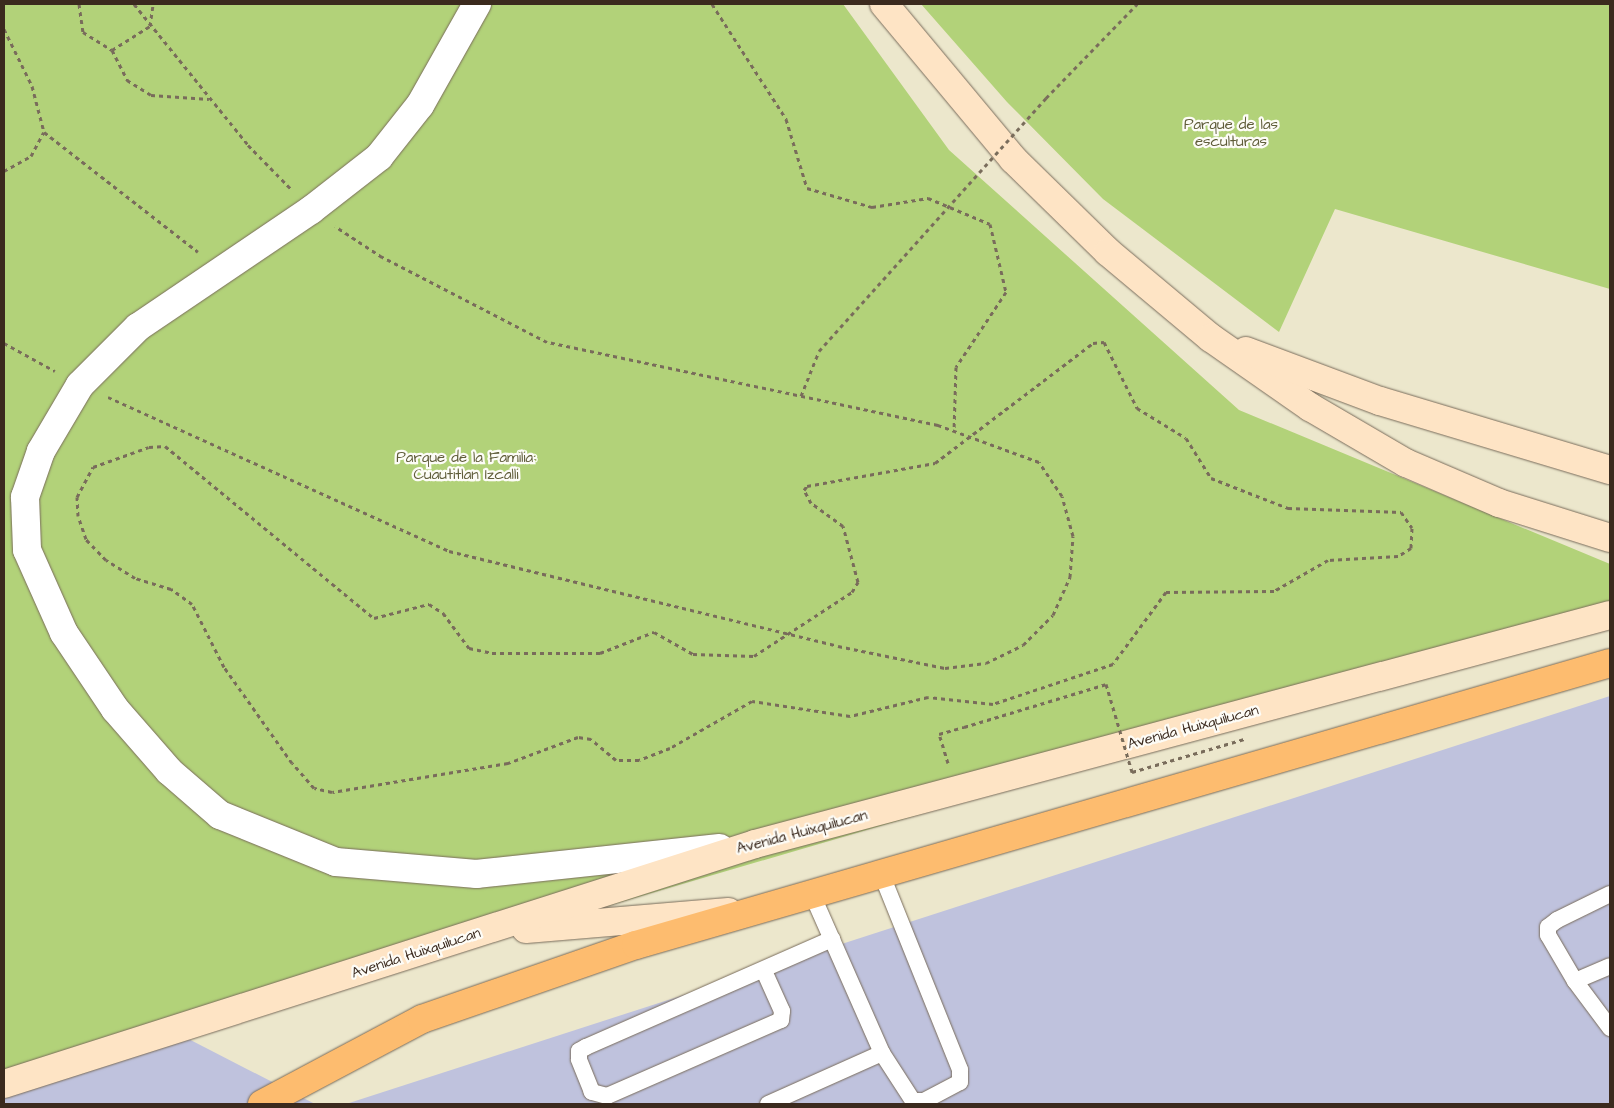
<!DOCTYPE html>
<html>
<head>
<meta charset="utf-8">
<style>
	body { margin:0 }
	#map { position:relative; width:1614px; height:1108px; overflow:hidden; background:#ece7cc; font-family:"Architects Daughter",sans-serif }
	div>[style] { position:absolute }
	.industrial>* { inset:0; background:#bfc2dd }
	.green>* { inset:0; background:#b2d279 }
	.path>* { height:3px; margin-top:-1.5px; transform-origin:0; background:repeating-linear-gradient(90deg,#796c5b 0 4px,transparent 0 8px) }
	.roads { filter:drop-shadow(0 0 1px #796c5b) drop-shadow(0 0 1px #796c5b) }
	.service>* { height:16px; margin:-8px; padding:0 8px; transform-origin:8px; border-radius:8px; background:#fff }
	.minor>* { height:28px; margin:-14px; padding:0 14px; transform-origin:14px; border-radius:14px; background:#fff }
	.secondary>* { height:28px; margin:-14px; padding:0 14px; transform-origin:14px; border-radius:14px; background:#fee4c5 }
	.primary>* { height:28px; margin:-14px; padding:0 14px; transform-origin:14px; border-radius:14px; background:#fdbc6f }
	.path-bridge>* { height:3px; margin-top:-1.5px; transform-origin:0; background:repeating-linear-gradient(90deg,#796c5b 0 4px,transparent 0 8px) }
	span { translate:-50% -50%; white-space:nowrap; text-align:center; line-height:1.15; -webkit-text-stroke:4.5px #fdfcf7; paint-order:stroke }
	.park-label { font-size:15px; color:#5f5c39 }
	.street-label { font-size:15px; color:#3b2a1e }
	.frame { position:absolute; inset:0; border:5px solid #3b2a1e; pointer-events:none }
</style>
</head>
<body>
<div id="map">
	<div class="industrial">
		<div style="clip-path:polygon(1610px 696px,1610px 1104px,346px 1104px)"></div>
		<div style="clip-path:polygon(4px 944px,315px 1104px,4px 1104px)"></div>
	</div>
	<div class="green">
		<div style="clip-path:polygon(4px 4px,843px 4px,949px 150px,1239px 410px,1610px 564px,1610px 612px,4px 1083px)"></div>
		<div style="clip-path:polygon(921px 4px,1610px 4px,1610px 289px,1335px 209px,1279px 332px,1103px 199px,1007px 102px)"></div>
	</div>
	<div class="path">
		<div style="left:79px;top:4px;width:28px;rotate:82deg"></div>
		<div style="left:83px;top:32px;width:34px;rotate:32deg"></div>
		<div style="left:112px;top:50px;width:34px;rotate:63deg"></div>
		<div style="left:127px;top:80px;width:28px;rotate:32deg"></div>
		<div style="left:151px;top:95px;width:58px;rotate:3.9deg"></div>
		<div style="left:134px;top:4px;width:181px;rotate:51deg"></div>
		<div style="left:248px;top:145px;width:63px;rotate:45.6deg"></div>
		<div style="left:712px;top:4px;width:137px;rotate:57.2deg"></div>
		<div style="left:786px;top:119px;width:72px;rotate:73.1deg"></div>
		<div style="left:807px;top:188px;width:68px;rotate:16.3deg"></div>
		<div style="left:872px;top:207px;width:57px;rotate:-9.1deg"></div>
		<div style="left:928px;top:198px;width:67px;rotate:22.8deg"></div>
		<div style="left:990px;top:224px;width:70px;rotate:76.8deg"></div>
		<div style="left:1006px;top:292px;width:90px;rotate:123.7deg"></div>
		<div style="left:956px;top:367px;width:64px;rotate:91.8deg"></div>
		<div style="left:4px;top:29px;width:64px;rotate:63.8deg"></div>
		<div style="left:32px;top:86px;width:48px;rotate:75.4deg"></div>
		<div style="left:44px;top:132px;width:195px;rotate:37.9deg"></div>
		<div style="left:112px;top:50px;width:45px;rotate:-32.3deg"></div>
		<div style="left:150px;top:26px;width:22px;rotate:-82deg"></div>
		<div style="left:4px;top:171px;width:31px;rotate:-29deg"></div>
		<div style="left:31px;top:156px;width:27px;rotate:-62deg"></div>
		<div style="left:1104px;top:342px;width:74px;rotate:63.4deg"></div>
		<div style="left:1137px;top:408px;width:57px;rotate:31.5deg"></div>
		<div style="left:1186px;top:438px;width:47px;rotate:58deg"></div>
		<div style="left:1211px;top:478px;width:83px;rotate:21.3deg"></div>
		<div style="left:1288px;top:508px;width:113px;rotate:2deg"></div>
		<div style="left:1401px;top:512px;width:19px;rotate:55deg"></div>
		<div style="left:1412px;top:528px;width:20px;rotate:93deg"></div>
		<div style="left:1411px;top:548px;width:15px;rotate:148deg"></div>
		<div style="left:1398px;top:556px;width:70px;rotate:176.7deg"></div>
		<div style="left:1328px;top:560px;width:62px;rotate:150.1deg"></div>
		<div style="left:1274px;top:591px;width:108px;rotate:179.5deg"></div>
		<div style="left:1166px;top:592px;width:89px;rotate:126.4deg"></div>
		<div style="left:1113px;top:664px;width:126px;rotate:161.6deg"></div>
		<div style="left:993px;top:704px;width:65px;rotate:-173.9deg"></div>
		<div style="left:928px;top:697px;width:80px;rotate:166.3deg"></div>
		<div style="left:850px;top:716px;width:99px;rotate:-171.3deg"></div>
		<div style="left:752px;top:701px;width:95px;rotate:150.2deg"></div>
		<div style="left:670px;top:748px;width:33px;rotate:159deg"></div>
		<div style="left:639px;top:760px;width:23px;rotate:180deg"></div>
		<div style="left:616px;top:760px;width:33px;rotate:-140deg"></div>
		<div style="left:591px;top:739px;width:13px;rotate:-171deg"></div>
		<div style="left:578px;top:737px;width:75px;rotate:159.6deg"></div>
		<div style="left:508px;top:763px;width:178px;rotate:170.6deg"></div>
		<div style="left:332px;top:792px;width:18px;rotate:-167deg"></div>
		<div style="left:314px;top:788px;width:33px;rotate:-131deg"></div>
		<div style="left:292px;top:763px;width:118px;rotate:-125.3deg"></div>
		<div style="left:224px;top:667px;width:71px;rotate:-116.9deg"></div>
		<div style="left:192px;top:604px;width:26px;rotate:-144deg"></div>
		<div style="left:171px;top:589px;width:38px;rotate:-163deg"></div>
		<div style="left:135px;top:578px;width:34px;rotate:-148deg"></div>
		<div style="left:106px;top:560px;width:29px;rotate:-134deg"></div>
		<div style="left:86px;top:539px;width:24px;rotate:-109deg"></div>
		<div style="left:78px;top:516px;width:19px;rotate:-93deg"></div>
		<div style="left:77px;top:497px;width:34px;rotate:-62deg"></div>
		<div style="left:93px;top:467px;width:59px;rotate:-19.7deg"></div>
		<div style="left:149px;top:447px;width:16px;rotate:-4deg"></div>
		<div style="left:165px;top:446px;width:271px;rotate:39.5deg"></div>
		<div style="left:374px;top:618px;width:57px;rotate:-14.3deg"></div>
		<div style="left:429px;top:604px;width:17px;rotate:33deg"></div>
		<div style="left:443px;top:613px;width:44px;rotate:53.4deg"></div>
		<div style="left:469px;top:648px;width:24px;rotate:12deg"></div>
		<div style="left:492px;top:653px;width:108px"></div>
		<div style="left:600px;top:653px;width:58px;rotate:-21.3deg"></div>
		<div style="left:654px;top:632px;width:45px;rotate:29.4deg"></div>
		<div style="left:693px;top:654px;width:61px;rotate:1.9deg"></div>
		<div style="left:754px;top:656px;width:117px;rotate:-33.1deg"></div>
		<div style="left:852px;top:592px;width:12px;rotate:-59deg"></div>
		<div style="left:858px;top:582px;width:58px;rotate:-105deg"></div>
		<div style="left:843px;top:526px;width:39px;rotate:-144deg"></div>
		<div style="left:811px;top:503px;width:15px;rotate:-118deg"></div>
		<div style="left:804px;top:490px;width:5px;rotate:-53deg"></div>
		<div style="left:807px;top:486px;width:130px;rotate:-10.2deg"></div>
		<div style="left:935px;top:463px;width:198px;rotate:-37.2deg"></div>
		<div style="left:1093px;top:343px;width:11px;rotate:-5deg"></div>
		<div style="left:4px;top:343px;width:58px;rotate:28.8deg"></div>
		<div style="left:801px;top:396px;width:48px;rotate:-68.2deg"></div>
		<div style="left:108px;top:397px;width:374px;rotate:24.3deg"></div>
		<div style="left:449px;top:551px;width:400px;rotate:13.7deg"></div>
		<div style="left:838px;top:646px;width:109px;rotate:11.6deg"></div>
		<div style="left:945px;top:668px;width:41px;rotate:-7deg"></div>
		<div style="left:986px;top:663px;width:41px;rotate:-25.9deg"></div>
		<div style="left:1023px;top:645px;width:42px;rotate:-45deg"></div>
		<div style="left:1053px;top:615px;width:42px;rotate:-65.9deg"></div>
		<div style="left:1070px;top:577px;width:41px;rotate:-85.8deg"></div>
		<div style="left:1073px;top:536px;width:41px;rotate:-105.4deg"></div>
		<div style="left:1062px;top:496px;width:41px;rotate:-124.1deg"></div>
		<div style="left:1039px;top:462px;width:108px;rotate:-159.9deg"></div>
		<div style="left:938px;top:425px;width:400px;rotate:-168deg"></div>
		<div style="left:547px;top:342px;width:186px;rotate:-152.7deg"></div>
		<div style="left:382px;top:257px;width:56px;rotate:-146.6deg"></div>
		<div style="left:948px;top:763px;width:30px;rotate:-107deg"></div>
		<div style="left:939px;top:734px;width:26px;rotate:-16deg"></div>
	</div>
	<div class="roads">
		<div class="service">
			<div style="left:881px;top:873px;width:212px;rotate:68.1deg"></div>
			<div style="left:960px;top:1070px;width:12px;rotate:90deg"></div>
			<div style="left:960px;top:1082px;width:41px;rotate:152.2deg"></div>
			<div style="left:924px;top:1101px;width:11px;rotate:180deg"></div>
			<div style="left:913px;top:1101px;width:57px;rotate:-122.9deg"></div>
			<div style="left:1610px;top:894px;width:59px;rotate:153.9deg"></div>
			<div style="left:1557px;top:920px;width:11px;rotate:142deg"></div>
			<div style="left:1548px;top:927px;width:8px;rotate:90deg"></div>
			<div style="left:1548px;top:935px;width:53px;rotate:59.6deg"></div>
			<div style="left:1575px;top:981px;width:38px;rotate:-23deg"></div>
			<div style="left:764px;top:971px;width:44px;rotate:65.8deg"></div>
			<div style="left:782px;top:1011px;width:9px;rotate:96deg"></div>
			<div style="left:781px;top:1020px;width:190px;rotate:156.4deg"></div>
			<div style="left:607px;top:1096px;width:16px;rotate:-165deg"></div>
			<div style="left:592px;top:1092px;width:35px;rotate:-112deg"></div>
			<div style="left:579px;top:1059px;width:8px;rotate:-90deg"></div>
			<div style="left:579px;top:1051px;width:8px;rotate:-30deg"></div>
			<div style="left:586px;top:1047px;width:269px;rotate:-23.7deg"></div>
			<div style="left:1575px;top:981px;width:59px;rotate:53.3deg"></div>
			<div style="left:768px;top:1104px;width:125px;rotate:-24.1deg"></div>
			<div style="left:882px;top:1053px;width:174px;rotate:-113.8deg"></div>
		</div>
		<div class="minor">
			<div style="left:477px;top:4px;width:116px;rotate:119.4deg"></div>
			<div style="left:420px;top:105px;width:66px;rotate:128.3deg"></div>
			<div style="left:379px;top:157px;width:86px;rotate:142.1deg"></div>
			<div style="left:311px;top:210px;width:209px;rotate:145.9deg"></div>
			<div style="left:138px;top:327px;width:82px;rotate:135deg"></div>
			<div style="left:80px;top:385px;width:77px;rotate:120.6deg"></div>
			<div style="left:41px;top:451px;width:49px;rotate:109.2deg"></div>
			<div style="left:25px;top:497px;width:53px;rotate:87.8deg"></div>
			<div style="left:27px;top:550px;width:91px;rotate:66deg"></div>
			<div style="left:64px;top:633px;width:92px;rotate:56.1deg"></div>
			<div style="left:115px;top:709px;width:82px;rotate:48.9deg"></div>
			<div style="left:169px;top:771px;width:67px;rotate:40.8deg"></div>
			<div style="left:220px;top:815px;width:125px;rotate:22.1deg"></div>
			<div style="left:336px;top:862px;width:141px;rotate:4.9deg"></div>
			<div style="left:476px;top:874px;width:245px;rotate:-6.1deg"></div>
		</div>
		<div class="secondary">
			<div style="left:884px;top:4px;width:202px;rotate:50.2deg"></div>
			<div style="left:1013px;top:159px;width:133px;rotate:44.4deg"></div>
			<div style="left:1108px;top:252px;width:134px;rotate:39.9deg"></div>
			<div style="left:1211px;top:338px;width:121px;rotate:34.9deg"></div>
			<div style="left:1310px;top:407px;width:111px;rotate:30.3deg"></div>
			<div style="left:1406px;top:463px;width:101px;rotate:23.3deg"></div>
			<div style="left:1499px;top:503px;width:116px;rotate:17.5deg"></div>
			<div style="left:1246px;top:351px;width:143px;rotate:20.5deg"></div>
			<div style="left:1380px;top:401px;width:240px;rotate:16.7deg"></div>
			<div style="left:526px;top:929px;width:203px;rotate:-4.8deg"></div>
			<div style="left:4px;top:1084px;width:788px;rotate:-17.72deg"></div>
			<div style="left:755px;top:844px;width:885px;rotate:-14.99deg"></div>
		</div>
		<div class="primary">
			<div style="left:262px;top:1104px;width:181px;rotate:-28deg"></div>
			<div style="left:422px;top:1019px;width:226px;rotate:-19.1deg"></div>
			<div style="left:636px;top:945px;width:1014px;rotate:-16.15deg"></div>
		</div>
	</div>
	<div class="path-bridge">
		<div style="left:819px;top:351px;width:340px;rotate:-48.1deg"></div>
		<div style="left:1046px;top:98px;width:131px;rotate:-45.9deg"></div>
		<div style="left:964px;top:727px;width:148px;rotate:-16.8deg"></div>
		<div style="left:1106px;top:684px;width:92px;rotate:73.5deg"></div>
		<div style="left:1132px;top:772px;width:117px;rotate:-16.4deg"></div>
	</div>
	<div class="park-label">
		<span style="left:1231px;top:133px">Parque de las<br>esculturas</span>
		<span style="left:466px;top:466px">Parque de la Familia:<br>Cuautitlan Izcalli</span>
	</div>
	<div class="street-label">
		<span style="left:1193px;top:727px;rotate:-15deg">Avenida Huixquilucan</span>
		<span style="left:802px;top:832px;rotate:-15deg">Avenida Huixquilucan</span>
		<span style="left:416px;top:953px;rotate:-18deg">Avenida Huixquilucan</span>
	</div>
	<div class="frame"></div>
</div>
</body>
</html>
